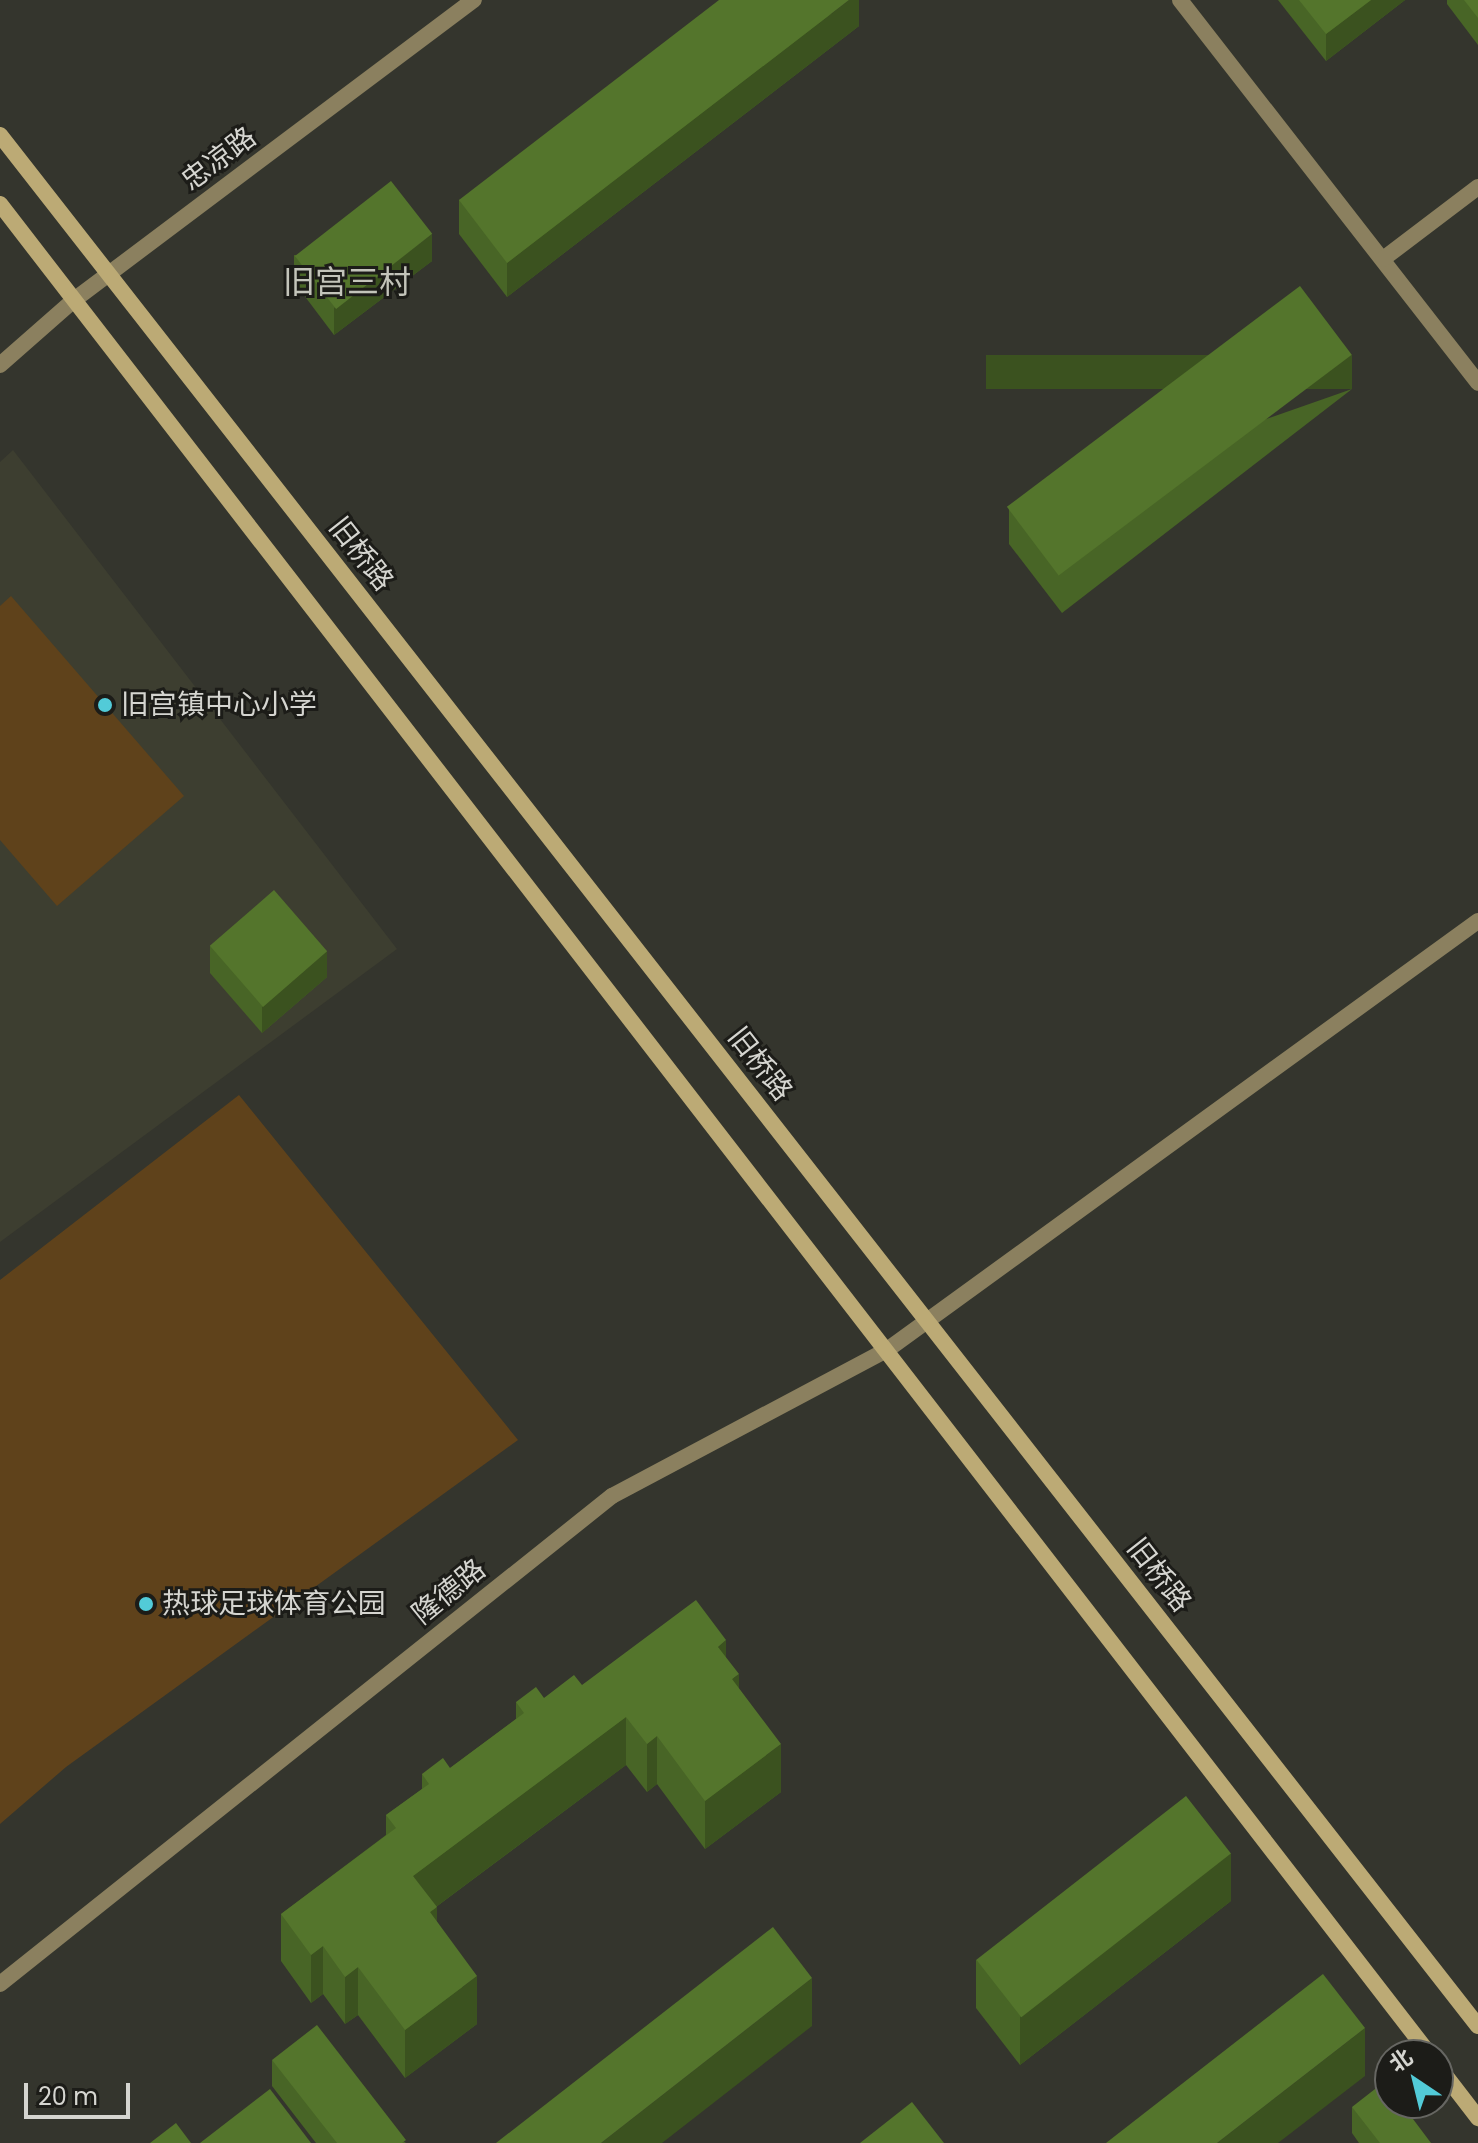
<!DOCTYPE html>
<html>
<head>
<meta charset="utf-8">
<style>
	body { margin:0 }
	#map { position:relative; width:1478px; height:2143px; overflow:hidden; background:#34352d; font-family:Poppins,"Noto Sans SC",sans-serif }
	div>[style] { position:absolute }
	.built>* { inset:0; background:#3d3e30 }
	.green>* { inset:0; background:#5f421b }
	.street>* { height:16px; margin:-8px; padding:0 8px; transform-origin:8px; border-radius:8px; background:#8b805f }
	.secondary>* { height:16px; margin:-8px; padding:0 8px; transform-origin:8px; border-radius:8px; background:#bcaa75 }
	.wall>* { inset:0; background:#486526 }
	.shaded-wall>* { inset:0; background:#3b521f; transform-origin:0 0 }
	.building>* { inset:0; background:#54752c; transform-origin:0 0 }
	.dots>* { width:22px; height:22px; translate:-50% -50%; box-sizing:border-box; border:4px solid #1c1c18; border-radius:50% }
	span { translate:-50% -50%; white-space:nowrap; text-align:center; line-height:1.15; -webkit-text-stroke:6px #1c1c18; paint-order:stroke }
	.street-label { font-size:28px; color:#d5d5d0 }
	.poi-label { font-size:28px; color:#d5d5d0 }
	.left { translate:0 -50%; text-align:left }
	.quarter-label { font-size:32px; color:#c3c4ba }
	.north { position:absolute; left:1374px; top:2039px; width:80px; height:80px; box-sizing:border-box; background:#1c1c18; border:2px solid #666662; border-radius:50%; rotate:325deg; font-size:22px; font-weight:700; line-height:32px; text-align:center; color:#d5d5d0 }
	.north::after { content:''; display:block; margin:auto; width:28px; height:36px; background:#52cbd8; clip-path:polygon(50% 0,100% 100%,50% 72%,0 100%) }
	.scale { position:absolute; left:24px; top:2083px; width:106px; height:36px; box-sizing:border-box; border:4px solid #d5d5d0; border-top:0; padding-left:10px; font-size:24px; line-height:28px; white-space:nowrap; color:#d5d5d0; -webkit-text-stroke:6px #1c1c18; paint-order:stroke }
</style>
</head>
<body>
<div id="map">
	<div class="built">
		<div style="clip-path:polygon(13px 450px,397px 949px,0 1242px,0 462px)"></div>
	</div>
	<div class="green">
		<div style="clip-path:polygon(11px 596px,184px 796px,57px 906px,0 840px,0 606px)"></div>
		<div style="clip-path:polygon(239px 1095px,518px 1440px,66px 1767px,0 1824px,0 1280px)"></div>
	</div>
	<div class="street">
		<div style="left:1180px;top:0;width:485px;rotate:52.1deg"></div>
		<div style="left:1383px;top:259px;width:119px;rotate:-37.2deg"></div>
		<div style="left:0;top:365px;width:98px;rotate:-41.3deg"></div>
		<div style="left:74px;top:300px;width:500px;rotate:-36.9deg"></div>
		<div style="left:0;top:1984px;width:783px;rotate:-38.57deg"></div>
		<div style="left:612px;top:1496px;width:311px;rotate:-28deg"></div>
		<div style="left:887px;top:1350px;width:730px;rotate:-35.98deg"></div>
	</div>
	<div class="secondary">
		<div style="left:0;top:135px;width:2400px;rotate:51.99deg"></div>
		<div style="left:0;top:204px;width:2339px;rotate:52.31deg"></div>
		<div style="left:1438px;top:2066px;width:66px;rotate:52.4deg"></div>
	</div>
	<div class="wall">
		<div style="clip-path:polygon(859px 0,859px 26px,507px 297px,459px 234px,459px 200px)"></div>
		<div style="clip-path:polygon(1278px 0,1405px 0,1326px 61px)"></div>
		<div style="clip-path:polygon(1447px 0,1478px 0,1478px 45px,1447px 4px)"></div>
		<div style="clip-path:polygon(294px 255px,432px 261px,334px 335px,294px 282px)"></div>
		<div style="clip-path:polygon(1352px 389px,1062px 613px,1009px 544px,1009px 509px)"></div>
		<div style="clip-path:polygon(210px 946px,327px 977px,262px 1033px,210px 973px)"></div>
		<div style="clip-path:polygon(726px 1658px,781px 1792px,705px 1849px,657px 1784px,647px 1792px,626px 1765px,436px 1907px,437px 1922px,477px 2024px,405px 2078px,358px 2015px,345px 2024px,323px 1994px,311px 2003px,281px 1961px,281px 1914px,386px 1835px,386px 1815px,422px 1789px,422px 1774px,450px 1768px,516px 1719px,516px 1702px,544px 1698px,582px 1685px)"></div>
		<div style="clip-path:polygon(1231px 1901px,1020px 2065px,976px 2008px,976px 1960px)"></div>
		<div style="clip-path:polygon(272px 2060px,406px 2143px,316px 2143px,272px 2086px)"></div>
		<div style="clip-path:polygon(1352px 2107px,1431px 2143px,1359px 2143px,1352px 2133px)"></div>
	</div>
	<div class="shaded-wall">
		<div style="clip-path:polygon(849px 0,859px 0,859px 26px,507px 297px,507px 263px)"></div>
		<div style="clip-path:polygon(1371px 0,1405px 0,1326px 61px,1326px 34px)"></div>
		<div style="clip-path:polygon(432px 234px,432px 261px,334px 335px,334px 308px)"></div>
		<div style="left:1352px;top:355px;width:34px;height:366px;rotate:90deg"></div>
		<div style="clip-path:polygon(327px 951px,327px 977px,262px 1033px,262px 1007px)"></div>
		<div style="clip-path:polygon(726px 1640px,726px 1688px,718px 1647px)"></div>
		<div style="clip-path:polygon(739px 1674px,739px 1722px,732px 1679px)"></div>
		<div style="clip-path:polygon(626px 1717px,626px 1765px,413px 1924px,413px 1876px)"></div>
		<div style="clip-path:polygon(657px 1736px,657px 1784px,647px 1792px,647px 1744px)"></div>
		<div style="clip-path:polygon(781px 1744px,781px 1792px,705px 1849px,705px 1801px)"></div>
		<div style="clip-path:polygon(1231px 1853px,1231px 1901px,1020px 2065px,1020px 2017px)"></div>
		<div style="clip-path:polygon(437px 1907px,437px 1955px,430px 1912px)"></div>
		<div style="clip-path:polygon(323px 1946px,323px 1994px,311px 2003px,311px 1955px)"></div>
		<div style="clip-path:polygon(358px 1967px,358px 2015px,345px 2024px,345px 1977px)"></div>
		<div style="clip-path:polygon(477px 1976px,477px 2024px,405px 2078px,405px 2030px)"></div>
		<div style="clip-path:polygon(812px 1978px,812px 2026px,662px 2143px,601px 2143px)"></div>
		<div style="clip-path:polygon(1365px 2028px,1365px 2076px,1278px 2143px,1217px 2143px)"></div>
	</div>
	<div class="building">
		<div style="clip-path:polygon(719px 0,849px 0,507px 263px,459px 200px)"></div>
		<div style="clip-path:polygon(1299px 0,1371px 0,1326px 34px)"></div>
		<div style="clip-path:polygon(1464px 0,1478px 0,1478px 18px)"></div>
		<div style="left:391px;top:181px;width:67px;height:122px;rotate:52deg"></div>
		<div style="left:1300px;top:286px;width:86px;height:367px;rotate:53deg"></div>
		<div style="left:274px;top:890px;width:81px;height:85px;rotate:49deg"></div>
		<div style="clip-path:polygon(696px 1600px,726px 1640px,718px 1647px,739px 1674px,732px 1679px,781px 1744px,705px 1801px,657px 1736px,647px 1744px,626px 1717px,413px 1876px,437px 1907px,430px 1912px,477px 1976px,405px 2030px,358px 1967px,345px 1977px,323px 1946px,311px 1955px,281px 1914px,396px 1828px,386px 1815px,429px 1784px,422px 1774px,443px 1758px,450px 1768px,524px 1713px,516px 1702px,536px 1687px,544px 1698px,574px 1675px,582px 1685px)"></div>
		<div style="left:1186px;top:1796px;width:73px;height:266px;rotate:52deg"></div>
		<div style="clip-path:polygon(773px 1927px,812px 1978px,601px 2143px,496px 2143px)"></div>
		<div style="clip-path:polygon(1323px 1974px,1365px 2028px,1217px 2143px,1106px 2143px)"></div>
		<div style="clip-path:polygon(317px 2025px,406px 2140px,402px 2143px,337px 2143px,272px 2060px)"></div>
		<div style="clip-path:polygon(1384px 2082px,1390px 2089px,1390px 2103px,1401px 2103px,1431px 2143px,1380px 2143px,1352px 2107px)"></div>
		<div style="clip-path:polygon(270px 2089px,311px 2143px,200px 2143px)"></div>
		<div style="clip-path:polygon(912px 2102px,944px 2143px,860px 2143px)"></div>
		<div style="clip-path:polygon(176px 2123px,191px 2143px,150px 2143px)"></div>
	</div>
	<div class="dots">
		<div style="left:105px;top:705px;background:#52cbd8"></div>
		<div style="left:146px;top:1604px;background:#52cbd8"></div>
	</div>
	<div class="street-label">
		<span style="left:219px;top:159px;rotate:-37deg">忠凉路</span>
		<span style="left:361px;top:554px;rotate:52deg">旧桥路</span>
		<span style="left:760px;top:1064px;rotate:52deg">旧桥路</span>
		<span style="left:1159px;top:1575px;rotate:52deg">旧桥路</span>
		<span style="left:449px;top:1592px;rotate:-39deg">隆德路</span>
	</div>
	<div class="poi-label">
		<span class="left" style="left:121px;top:705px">旧宫镇中心小学</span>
		<span class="left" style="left:162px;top:1604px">热球足球体育公园</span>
	</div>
	<div class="quarter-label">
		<span style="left:347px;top:282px">旧宫三村</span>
	</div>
	<div class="north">北</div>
	<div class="scale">20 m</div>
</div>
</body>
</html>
